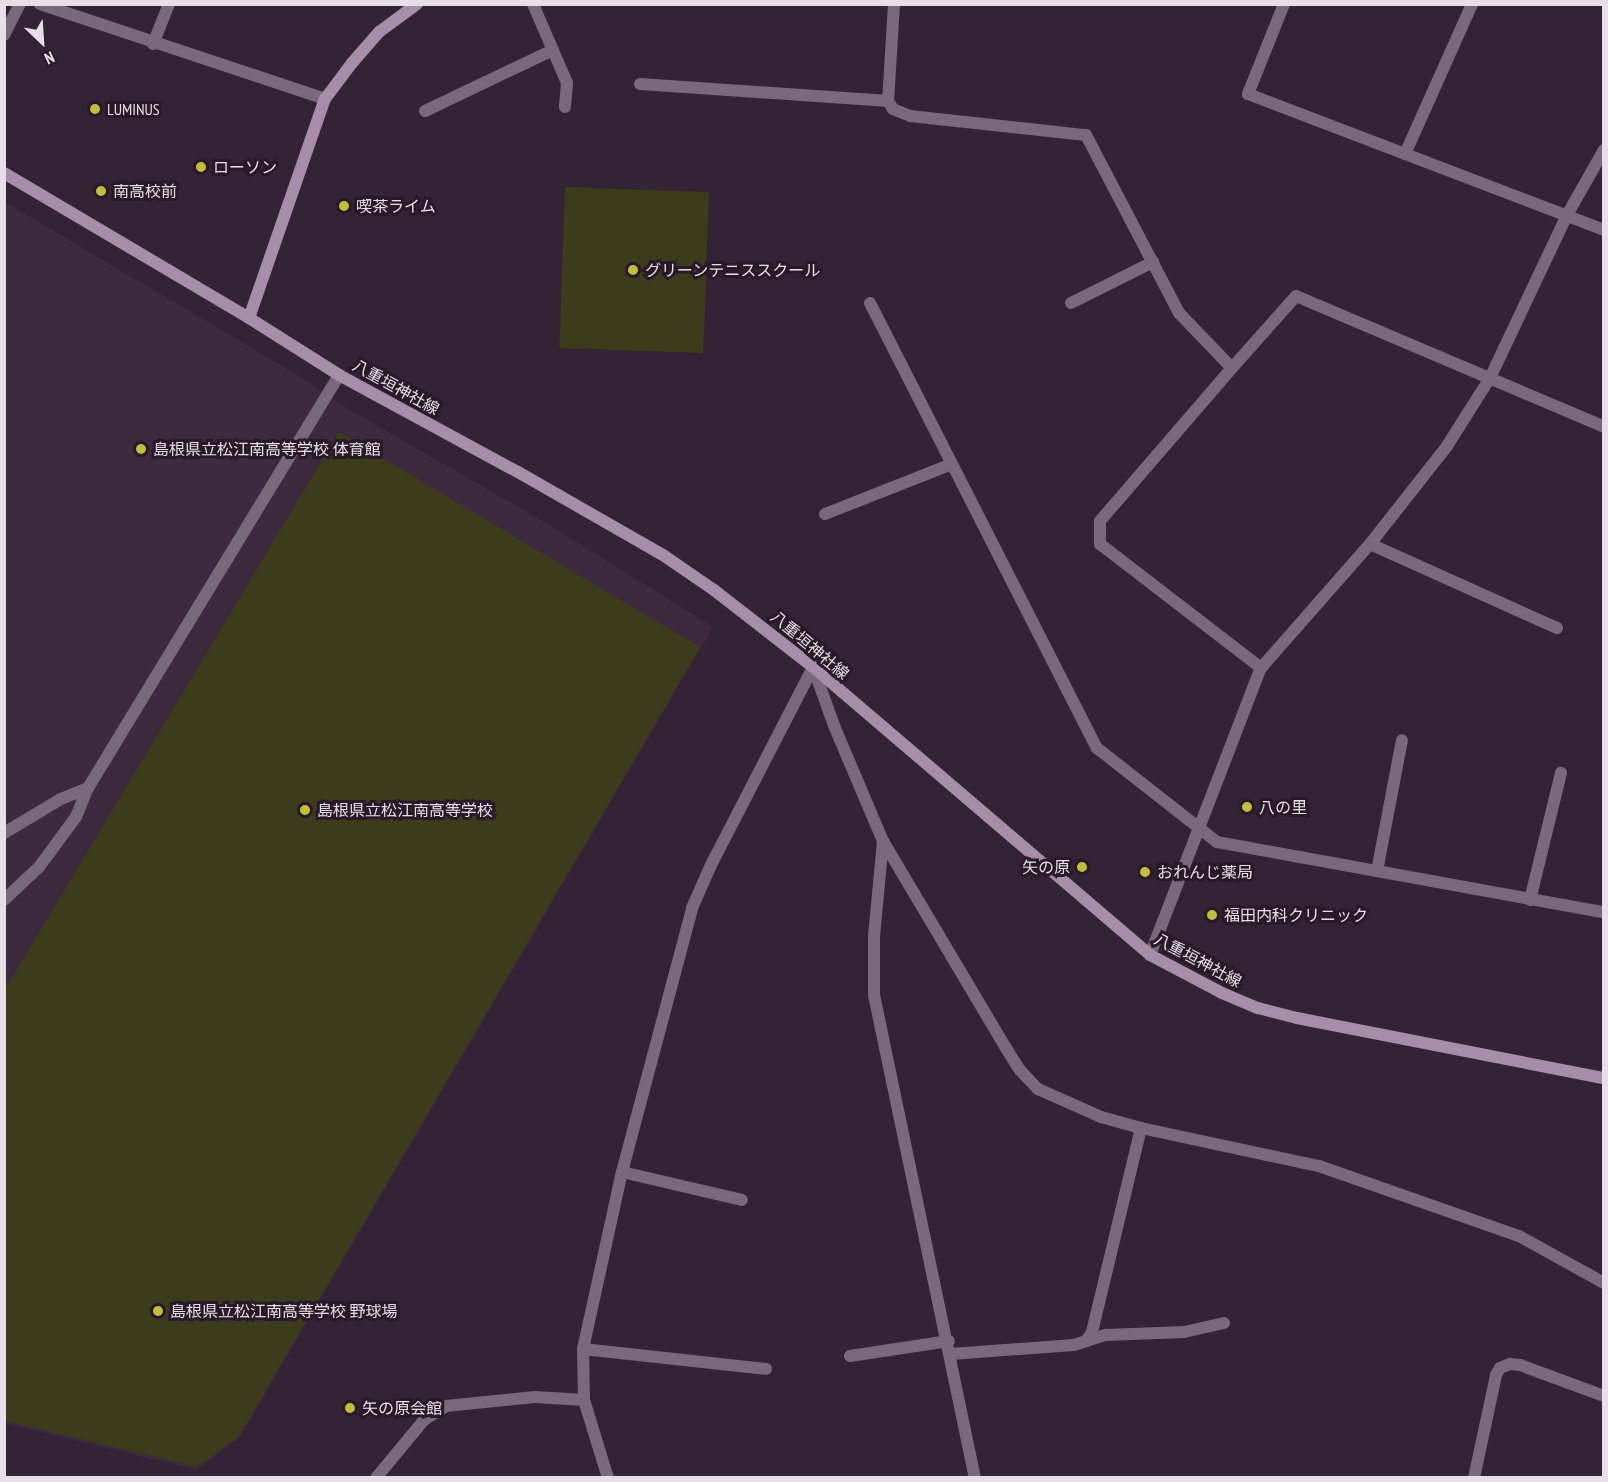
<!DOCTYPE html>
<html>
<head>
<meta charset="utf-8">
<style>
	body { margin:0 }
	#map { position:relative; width:1608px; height:1482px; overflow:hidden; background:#322434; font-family:"PT Sans Narrow","Noto Sans JP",sans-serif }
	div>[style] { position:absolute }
	.built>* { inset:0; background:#3d2a3f }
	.green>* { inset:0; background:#3c3b1c; transform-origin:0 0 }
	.lane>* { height:12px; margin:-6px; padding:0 6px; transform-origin:6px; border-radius:6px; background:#796a7b }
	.street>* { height:12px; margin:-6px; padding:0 6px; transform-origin:6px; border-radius:6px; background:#796a7b }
	.secondary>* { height:12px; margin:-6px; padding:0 6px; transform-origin:6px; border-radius:6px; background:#a68ea9 }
	.dots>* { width:16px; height:16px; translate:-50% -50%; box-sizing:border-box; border:3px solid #281a29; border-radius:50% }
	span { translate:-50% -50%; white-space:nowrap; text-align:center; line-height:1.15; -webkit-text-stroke:6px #281a29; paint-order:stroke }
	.poi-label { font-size:16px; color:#e7dee8 }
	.left { translate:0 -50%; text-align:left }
	.right { translate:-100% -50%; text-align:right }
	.street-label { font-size:16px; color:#e7dee8 }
	.frame { position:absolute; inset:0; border:6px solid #e7dee8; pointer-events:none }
	.north { position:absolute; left:12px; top:12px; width:60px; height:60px; -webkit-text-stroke:4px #281a29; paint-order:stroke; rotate:155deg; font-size:16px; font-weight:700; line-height:24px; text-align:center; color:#e7dee8 }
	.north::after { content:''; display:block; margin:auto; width:21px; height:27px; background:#e7dee8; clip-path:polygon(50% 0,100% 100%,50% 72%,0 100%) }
</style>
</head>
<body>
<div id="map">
	<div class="built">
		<div style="clip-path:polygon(5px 202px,309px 382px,343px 406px,546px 523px,713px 627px,240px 1437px,197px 1470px,5px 1423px)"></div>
	</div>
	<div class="green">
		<div style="left:565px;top:187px;width:144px;height:161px;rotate:2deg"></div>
		<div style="clip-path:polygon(339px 432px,700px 647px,239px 1436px,197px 1467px,5px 1421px,5px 989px)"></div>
	</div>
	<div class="lane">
		<div style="left:1071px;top:303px;width:92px;rotate:-26.6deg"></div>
		<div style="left:825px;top:514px;width:136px;rotate:-21.5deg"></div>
		<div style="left:4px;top:833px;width:66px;rotate:-30.8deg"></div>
		<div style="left:61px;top:799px;width:29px;rotate:-22deg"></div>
		<div style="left:4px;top:900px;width:48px;rotate:-43.3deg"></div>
		<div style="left:39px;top:867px;width:62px;rotate:-53.5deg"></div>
		<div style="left:76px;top:817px;width:31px;rotate:-68deg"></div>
		<div style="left:88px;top:788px;width:483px;rotate:-58.7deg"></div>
		<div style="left:1086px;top:1341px;width:21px;rotate:-17deg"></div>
		<div style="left:1106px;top:1335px;width:78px;rotate:-2.2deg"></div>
		<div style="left:1184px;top:1332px;width:41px;rotate:-12.7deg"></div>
		<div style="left:951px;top:1354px;width:123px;rotate:-4.2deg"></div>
		<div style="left:1074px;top:1345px;width:13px;rotate:-18deg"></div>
		<div style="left:1086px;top:1341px;width:11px;rotate:-56deg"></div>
		<div style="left:1092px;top:1332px;width:210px;rotate:-76.5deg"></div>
		<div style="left:850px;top:1356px;width:100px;rotate:-8.6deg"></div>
	</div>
	<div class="street">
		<div style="left:40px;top:4px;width:300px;rotate:18.4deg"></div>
		<div style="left:533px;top:4px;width:86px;rotate:66.7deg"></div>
		<div style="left:567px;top:83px;width:24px;rotate:95deg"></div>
		<div style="left:894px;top:4px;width:97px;rotate:93.5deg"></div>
		<div style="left:888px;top:101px;width:9px;rotate:58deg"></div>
		<div style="left:893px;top:109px;width:18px;rotate:22deg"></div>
		<div style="left:910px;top:116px;width:177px;rotate:6.2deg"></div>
		<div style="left:1086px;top:135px;width:201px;rotate:62.4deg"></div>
		<div style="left:1179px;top:313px;width:76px;rotate:46.1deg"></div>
		<div style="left:1232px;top:368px;width:202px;rotate:130.8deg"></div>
		<div style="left:1100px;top:521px;width:23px;rotate:90deg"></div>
		<div style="left:1100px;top:544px;width:203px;rotate:37.6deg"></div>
		<div style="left:1284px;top:4px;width:97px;rotate:111.8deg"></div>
		<div style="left:1248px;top:94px;width:381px;rotate:20.9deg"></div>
		<div style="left:4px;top:35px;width:35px;rotate:-63deg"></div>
		<div style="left:153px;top:44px;width:43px;rotate:-68.2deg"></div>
		<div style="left:640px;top:84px;width:249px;rotate:3.9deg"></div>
		<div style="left:425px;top:111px;width:142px;rotate:-25.5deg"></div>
		<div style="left:1405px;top:154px;width:164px;rotate:-65.9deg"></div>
		<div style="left:870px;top:303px;width:500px;rotate:63deg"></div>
		<div style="left:1097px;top:748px;width:152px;rotate:38.1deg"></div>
		<div style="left:1217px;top:842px;width:393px;rotate:10.3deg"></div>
		<div style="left:1232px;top:368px;width:96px;rotate:-48.4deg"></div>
		<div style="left:1296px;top:296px;width:335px;rotate:23deg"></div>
		<div style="left:1370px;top:544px;width:205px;rotate:24.2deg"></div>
		<div style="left:813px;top:667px;width:65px;rotate:70.2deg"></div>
		<div style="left:835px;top:728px;width:123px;rotate:67deg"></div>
		<div style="left:883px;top:841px;width:96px;rotate:95.4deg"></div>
		<div style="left:874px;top:937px;width:58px;rotate:90deg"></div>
		<div style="left:874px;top:995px;width:493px;rotate:78.2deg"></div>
		<div style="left:883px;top:841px;width:241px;rotate:59.3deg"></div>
		<div style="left:1006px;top:1048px;width:26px;rotate:58deg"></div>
		<div style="left:1020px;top:1070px;width:26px;rotate:47deg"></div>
		<div style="left:1038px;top:1089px;width:69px;rotate:24deg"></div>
		<div style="left:1101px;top:1117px;width:41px;rotate:15.4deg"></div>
		<div style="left:1141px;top:1128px;width:182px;rotate:12.1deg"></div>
		<div style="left:1319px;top:1166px;width:212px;rotate:19.3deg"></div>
		<div style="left:1519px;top:1236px;width:97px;rotate:28.9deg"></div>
		<div style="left:1377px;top:871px;width:133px;rotate:-79.2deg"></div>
		<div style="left:1530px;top:900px;width:131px;rotate:-76.3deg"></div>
		<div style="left:1150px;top:955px;width:308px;rotate:-68.9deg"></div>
		<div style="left:1261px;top:668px;width:165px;rotate:-48.7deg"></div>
		<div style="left:1370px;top:544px;width:125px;rotate:-51.8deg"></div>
		<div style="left:1447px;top:446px;width:80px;rotate:-57.7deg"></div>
		<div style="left:1490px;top:378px;width:180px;rotate:-64.7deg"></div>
		<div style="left:1567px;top:215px;width:75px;rotate:-60.4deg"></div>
		<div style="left:622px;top:1172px;width:123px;rotate:13.1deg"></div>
		<div style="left:583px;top:1349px;width:184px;rotate:6.2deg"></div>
		<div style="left:376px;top:1478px;width:75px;rotate:-50.4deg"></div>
		<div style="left:424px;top:1420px;width:26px;rotate:-32deg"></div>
		<div style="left:446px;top:1406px;width:89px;rotate:-5.8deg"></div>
		<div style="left:535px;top:1397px;width:49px;rotate:3.5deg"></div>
		<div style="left:608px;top:1478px;width:82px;rotate:-107.1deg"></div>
		<div style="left:584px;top:1400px;width:51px;rotate:-91.1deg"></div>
		<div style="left:583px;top:1349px;width:181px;rotate:-77.6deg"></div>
		<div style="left:622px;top:1172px;width:273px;rotate:-75.1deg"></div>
		<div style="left:692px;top:908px;width:47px;rotate:-66.2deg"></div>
		<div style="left:711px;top:865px;width:223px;rotate:-62.7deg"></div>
		<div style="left:1474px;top:1478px;width:105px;rotate:-77.9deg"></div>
		<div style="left:1496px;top:1375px;width:8px;rotate:-60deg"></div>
		<div style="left:1500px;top:1368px;width:11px;rotate:-22deg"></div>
		<div style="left:1510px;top:1364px;width:10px;rotate:6deg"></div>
		<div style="left:1520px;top:1365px;width:90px;rotate:20.3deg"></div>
	</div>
	<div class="secondary">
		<div style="left:4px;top:173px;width:285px;rotate:30.6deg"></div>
		<div style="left:249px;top:318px;width:107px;rotate:32.3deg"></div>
		<div style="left:339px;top:375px;width:204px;rotate:28.5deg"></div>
		<div style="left:518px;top:472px;width:167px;rotate:29.8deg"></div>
		<div style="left:663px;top:555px;width:62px;rotate:34.5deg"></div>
		<div style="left:714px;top:590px;width:125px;rotate:37.9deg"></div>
		<div style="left:813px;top:667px;width:443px;rotate:40.5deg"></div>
		<div style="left:1150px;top:955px;width:81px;rotate:27.8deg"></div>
		<div style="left:1222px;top:993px;width:39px;rotate:23deg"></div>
		<div style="left:1258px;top:1008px;width:40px;rotate:14.4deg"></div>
		<div style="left:1297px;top:1018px;width:313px;rotate:11.1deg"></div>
		<div style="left:249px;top:318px;width:232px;rotate:-70.9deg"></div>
		<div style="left:325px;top:99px;width:45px;rotate:-53.1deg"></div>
		<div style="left:352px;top:63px;width:41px;rotate:-48.9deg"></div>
		<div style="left:379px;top:32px;width:47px;rotate:-36.4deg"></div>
	</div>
	<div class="dots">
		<div style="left:95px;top:109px;background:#c2bd3f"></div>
		<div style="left:201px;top:167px;background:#c2bd3f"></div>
		<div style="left:101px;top:191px;background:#c2bd3f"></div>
		<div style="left:344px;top:206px;background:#c2bd3f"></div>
		<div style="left:633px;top:270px;background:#c2bd3f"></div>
		<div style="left:141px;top:449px;background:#c2bd3f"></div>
		<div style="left:1247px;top:807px;background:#c2bd3f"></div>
		<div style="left:305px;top:810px;background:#c2bd3f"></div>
		<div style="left:1082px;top:867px;background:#c2bd3f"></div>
		<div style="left:1145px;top:872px;background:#c2bd3f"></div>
		<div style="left:1212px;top:915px;background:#c2bd3f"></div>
		<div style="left:158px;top:1311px;background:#c2bd3f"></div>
		<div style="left:350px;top:1408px;background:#c2bd3f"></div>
	</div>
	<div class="poi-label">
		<span class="left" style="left:107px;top:109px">LUMINUS</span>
		<span class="left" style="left:213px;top:167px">ローソン</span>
		<span class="left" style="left:113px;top:191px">南高校前</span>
		<span class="left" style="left:356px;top:206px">喫茶ライム</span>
		<span class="left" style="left:645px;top:270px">グリーンテニススクール</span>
		<span class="left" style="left:153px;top:449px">島根県立松江南高等学校 体育館</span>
		<span class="left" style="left:1259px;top:807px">八の里</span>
		<span class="left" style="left:317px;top:810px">島根県立松江南高等学校</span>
		<span class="right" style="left:1070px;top:867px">矢の原</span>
		<span class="left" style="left:1157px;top:872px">おれんじ薬局</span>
		<span class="left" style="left:1224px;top:915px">福田内科クリニック</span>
		<span class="left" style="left:170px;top:1311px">島根県立松江南高等学校 野球場</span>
		<span class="left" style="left:362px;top:1408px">矢の原会館</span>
	</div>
	<div class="street-label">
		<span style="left:396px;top:387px;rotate:29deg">八重垣神社線</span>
		<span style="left:810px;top:645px;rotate:40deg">八重垣神社線</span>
		<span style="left:1198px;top:960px;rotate:28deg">八重垣神社線</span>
	</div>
	<div class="frame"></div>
	<div class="north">N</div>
</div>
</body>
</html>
